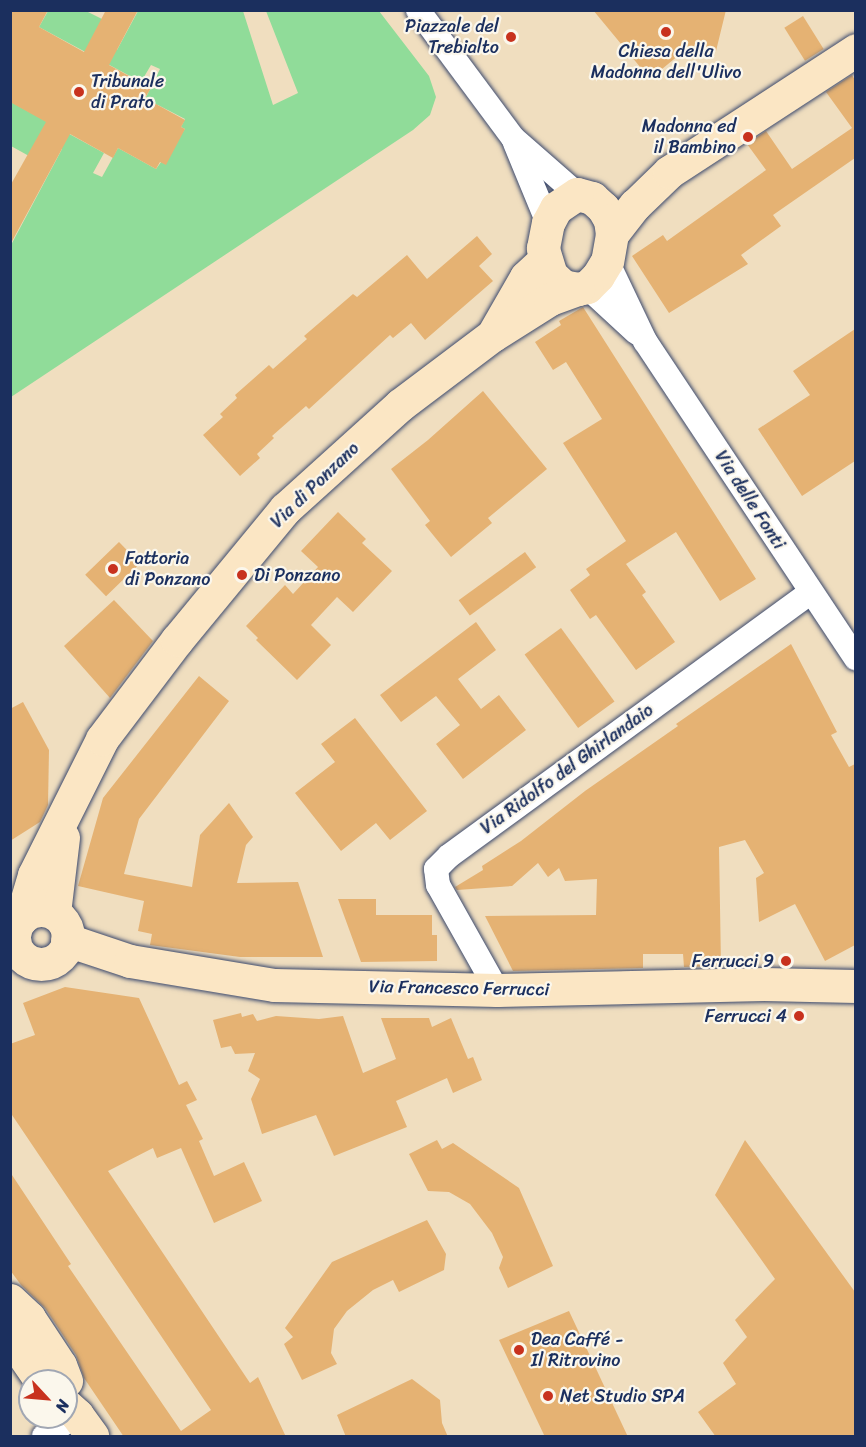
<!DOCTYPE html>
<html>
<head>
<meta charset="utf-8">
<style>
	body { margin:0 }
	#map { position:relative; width:866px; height:1447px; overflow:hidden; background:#f0debf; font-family:Sriracha,sans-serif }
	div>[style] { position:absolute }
	.green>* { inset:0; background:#90dc99 }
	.building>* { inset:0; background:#e5b273; transform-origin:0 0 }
	.roads { filter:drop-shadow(0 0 2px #3b496d) drop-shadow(0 0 2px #3b496d) }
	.street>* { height:24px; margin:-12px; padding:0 12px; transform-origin:12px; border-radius:12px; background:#fff }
	.secondary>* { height:33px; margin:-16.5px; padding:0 16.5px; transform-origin:16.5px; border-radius:16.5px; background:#fbe6c4 }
	.secondary>.ring { margin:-16.5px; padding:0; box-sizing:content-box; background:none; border:33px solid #fbe6c4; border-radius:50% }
	.dots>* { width:16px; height:16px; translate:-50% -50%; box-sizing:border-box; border:3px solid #fbf7ec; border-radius:50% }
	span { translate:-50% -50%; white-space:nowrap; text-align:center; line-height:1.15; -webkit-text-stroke:4.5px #fbf7ec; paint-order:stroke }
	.poi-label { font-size:18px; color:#1b2f5e }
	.right { translate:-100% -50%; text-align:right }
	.left { translate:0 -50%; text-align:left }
	.street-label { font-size:18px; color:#1b2f5e }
	.frame { position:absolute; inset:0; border:12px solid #1b2f5e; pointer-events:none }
	.north { position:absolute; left:18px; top:1369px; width:60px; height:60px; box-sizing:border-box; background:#fbf7ec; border:2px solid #a1a7b3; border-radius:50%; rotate:116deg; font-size:16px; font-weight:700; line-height:24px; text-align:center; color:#1b2f5e }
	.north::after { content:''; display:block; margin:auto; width:21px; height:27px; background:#c8321e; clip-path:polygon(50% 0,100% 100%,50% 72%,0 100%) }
</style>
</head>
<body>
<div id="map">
	<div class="green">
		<div style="clip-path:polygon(48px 11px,86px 11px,102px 19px,117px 50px,138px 11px,243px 11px,273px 105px,298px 93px,266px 11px,379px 11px,429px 76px,436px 97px,430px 115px,413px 130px,11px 397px,11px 245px,62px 149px,39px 137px,29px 156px,11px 146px,11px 102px,104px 153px,93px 173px,102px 177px,118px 148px,156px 169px,185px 129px,181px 127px,185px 119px,158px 105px,143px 103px,160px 69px,151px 65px,141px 82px,39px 27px)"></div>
	</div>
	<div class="building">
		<div style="clip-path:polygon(10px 10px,48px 10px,39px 27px,84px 52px,106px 10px,138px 10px,109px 65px,151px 88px,145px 98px,185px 120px,181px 127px,185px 129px,166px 165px,160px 162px,156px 169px,118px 148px,113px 158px,70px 134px,10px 245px,10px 186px,46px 122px,10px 102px)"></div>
		<div style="clip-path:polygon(593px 10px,726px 10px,716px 51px,685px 50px,650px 79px)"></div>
		<div style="left:803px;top:16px;width:39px;height:22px;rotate:58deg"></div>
		<div style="clip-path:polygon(852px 75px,855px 80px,855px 158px,773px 215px,781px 226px,741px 255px,748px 264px,669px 313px,632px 256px,663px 235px,667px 241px,766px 170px,747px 144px,766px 131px,792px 169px,852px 128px,826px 92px)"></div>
		<div style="clip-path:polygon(477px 236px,492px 254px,479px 266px,493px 281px,425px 340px,411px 323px,393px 338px,390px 335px,309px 409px,306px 406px,272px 436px,274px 438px,257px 454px,260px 458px,240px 476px,203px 435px,223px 417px,220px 414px,237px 398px,235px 395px,269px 365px,273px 369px,307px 339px,304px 336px,353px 294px,357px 297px,407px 255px,427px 279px)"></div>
		<div style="clip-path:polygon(583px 307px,756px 579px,720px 601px,676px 532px,626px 564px,646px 592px,642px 595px,675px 642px,636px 670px,596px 615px,590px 619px,570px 590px,590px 575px,586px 569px,626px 541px,563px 443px,602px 419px,566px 362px,553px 370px,535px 342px,561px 325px,559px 321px)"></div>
		<div style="clip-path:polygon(855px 329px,855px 461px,802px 496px,758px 429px,810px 395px,793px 371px)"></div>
		<div style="clip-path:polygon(483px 391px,547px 469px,488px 518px,492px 523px,451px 557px,425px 525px,430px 521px,391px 469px,428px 440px)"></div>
		<div style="clip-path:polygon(338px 512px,366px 539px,362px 543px,392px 571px,353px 612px,337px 597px,311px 625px,331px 645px,297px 680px,256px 640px,258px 638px,246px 626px,285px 585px,293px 594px,318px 567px,301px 551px)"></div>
		<div style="left:119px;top:542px;width:30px;height:47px;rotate:46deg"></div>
		<div style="left:525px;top:552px;width:19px;height:82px;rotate:54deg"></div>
		<div style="clip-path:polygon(114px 600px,153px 641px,110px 698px,64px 646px)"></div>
		<div style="clip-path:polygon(476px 622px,496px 650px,458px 679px,481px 709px,499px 695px,526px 730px,463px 779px,436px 744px,460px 725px,436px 696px,401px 722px,380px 695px)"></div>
		<div style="left:561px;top:628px;width:91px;height:45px;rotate:54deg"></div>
		<div style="clip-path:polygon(791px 644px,837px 732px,831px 735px,849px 767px,855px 764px,855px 945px,825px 961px,795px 904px,759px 922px,756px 878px,764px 873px,745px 840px,719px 847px,721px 966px,684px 967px,683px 954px,643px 954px,643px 968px,513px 971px,485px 916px,596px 915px,597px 879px,565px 881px,559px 868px,548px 877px,538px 863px,512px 886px,457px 890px,455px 887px,483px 870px,482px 866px,521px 841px,585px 791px,678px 726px,676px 724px)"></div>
		<div style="clip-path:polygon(199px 676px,229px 701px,139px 819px,124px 874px,192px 887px,200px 835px,229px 803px,253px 837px,246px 845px,237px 883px,298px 882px,323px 957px,240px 957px,150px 945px,152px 934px,138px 931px,144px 901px,78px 886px,103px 798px)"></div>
		<div style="clip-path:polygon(23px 702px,49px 750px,48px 805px,40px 822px,10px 841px,10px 709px)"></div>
		<div style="clip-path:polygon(355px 718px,427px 811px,390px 840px,376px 823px,341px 851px,295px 793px,335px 762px,321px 744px)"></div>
		<div style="clip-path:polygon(338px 899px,376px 899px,376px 915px,432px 915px,432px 935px,437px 935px,437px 961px,361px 962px)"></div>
		<div style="clip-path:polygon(65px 987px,139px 998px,179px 1085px,187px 1081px,197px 1100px,186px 1105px,203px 1139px,199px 1141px,214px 1176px,244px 1162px,262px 1201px,214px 1223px,181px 1148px,157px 1158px,153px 1148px,108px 1171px,250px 1383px,258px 1377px,286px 1437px,124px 1437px,84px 1378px,76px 1355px,45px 1308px,21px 1285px,10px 1270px,10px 1172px,71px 1264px,68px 1266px,181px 1431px,211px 1410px,10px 1112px,10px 1044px,35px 1035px,23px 1003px)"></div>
		<div style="clip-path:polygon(241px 1013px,242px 1017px,253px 1014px,257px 1021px,276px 1016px,319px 1019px,343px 1016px,363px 1073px,396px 1059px,381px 1018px,429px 1018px,432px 1027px,451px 1018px,468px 1059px,473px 1057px,482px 1080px,453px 1093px,447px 1078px,396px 1101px,407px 1127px,334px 1156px,316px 1115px,262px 1134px,251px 1099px,260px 1079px,248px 1071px,255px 1053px,235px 1054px,231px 1046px,221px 1048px,213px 1020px)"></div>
		<div style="clip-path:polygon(437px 1140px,442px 1149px,453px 1143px,519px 1188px,553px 1266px,508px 1288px,499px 1268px,503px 1257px,492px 1233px,470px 1204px,449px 1192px,428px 1191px,409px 1154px)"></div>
		<div style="clip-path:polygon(745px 1140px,855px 1292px,855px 1437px,716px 1437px,698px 1412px,736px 1384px,723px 1363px,747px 1337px,735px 1320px,775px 1279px,715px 1195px)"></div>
		<div style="clip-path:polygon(427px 1220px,446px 1254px,444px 1270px,399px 1292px,393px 1280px,373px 1290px,347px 1311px,334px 1329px,331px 1353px,337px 1364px,302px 1380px,284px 1344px,293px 1337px,285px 1328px,332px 1262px)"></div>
		<div style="clip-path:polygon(569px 1311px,628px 1437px,545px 1437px,499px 1340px)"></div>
		<div style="clip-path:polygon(412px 1379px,440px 1400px,442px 1423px,448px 1437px,346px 1437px,337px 1415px)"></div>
	</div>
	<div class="roads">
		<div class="street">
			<div style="left:418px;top:10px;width:159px;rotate:53.4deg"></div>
			<div style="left:513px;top:138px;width:85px;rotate:41.2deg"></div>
			<div style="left:515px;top:143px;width:87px;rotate:67.6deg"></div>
			<div style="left:607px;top:261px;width:89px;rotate:64.6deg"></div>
			<div style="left:645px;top:341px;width:381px;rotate:56.4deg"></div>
			<div style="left:587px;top:287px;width:67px;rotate:42.6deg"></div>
			<div style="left:497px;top:990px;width:120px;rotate:-119.3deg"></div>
			<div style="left:438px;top:885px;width:16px;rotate:-97deg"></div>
			<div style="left:436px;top:869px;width:18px;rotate:-45deg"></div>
			<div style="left:449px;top:856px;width:448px;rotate:-36.1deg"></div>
			<div style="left:44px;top:1436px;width:39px;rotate:-32deg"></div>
		</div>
		<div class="secondary">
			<div style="left:577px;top:194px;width:16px;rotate:15deg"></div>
			<div style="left:592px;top:198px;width:15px;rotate:42deg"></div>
			<div style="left:603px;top:208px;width:14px;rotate:60deg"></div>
			<div style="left:610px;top:220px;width:14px;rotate:82deg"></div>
			<div style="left:612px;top:234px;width:27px;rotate:100deg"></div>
			<div style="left:607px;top:261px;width:17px;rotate:121deg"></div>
			<div style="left:598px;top:276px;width:16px;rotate:135deg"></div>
			<div style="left:587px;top:287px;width:9px;rotate:167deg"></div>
			<div style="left:578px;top:289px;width:15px;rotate:-169deg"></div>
			<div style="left:563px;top:286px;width:16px;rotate:-137deg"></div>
			<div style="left:551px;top:275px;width:28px;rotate:-107deg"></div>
			<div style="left:543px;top:248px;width:25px;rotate:-79deg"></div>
			<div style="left:548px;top:223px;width:17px;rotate:-62deg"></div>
			<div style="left:556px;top:208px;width:25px;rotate:-34deg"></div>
			<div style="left:612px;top:234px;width:37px;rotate:-52deg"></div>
			<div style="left:635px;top:205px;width:47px;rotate:-44.1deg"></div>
			<div style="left:669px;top:172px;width:223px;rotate:-33.1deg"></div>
			<div style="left:495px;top:331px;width:62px;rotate:-60.1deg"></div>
			<div style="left:526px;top:277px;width:26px;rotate:-43deg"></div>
			<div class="ring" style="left:14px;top:910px;width:21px;height:21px"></div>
			<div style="left:54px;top:913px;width:76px;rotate:-83.2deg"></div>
			<div style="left:21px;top:919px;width:46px;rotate:-73.5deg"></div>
			<div style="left:34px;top:875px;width:152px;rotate:-63.4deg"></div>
			<div style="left:102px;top:739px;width:124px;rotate:-52.9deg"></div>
			<div style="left:177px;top:640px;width:170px;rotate:-50.5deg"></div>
			<div style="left:285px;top:509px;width:155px;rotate:-42.1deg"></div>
			<div style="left:400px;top:405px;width:116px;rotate:-37deg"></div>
			<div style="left:493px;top:335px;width:67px;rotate:-32.3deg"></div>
			<div style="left:550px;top:299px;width:30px;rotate:-20deg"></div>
			<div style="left:67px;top:940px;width:66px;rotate:18.4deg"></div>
			<div style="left:130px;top:961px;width:146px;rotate:9.5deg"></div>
			<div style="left:274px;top:985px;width:223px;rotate:1.3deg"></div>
			<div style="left:497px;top:990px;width:267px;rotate:-1.3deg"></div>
			<div style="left:764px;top:984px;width:92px;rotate:1.2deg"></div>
			<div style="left:10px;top:1300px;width:26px;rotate:43deg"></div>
			<div style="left:29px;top:1318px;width:56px;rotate:56.6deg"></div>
			<div style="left:60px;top:1365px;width:17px;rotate:69deg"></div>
			<div style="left:10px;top:1336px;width:55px;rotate:55.4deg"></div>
			<div style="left:66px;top:1405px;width:15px;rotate:42deg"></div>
			<div style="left:77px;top:1415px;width:26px;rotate:54deg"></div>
		</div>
	</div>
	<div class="dots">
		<div style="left:666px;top:32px;background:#c8321e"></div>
		<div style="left:511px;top:37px;background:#c8321e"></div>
		<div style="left:79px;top:92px;background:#c8321e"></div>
		<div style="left:748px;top:137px;background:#c8321e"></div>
		<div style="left:113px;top:569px;background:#c8321e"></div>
		<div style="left:242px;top:575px;background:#c8321e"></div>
		<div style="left:786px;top:961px;background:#c8321e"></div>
		<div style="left:799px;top:1016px;background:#c8321e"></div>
		<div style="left:519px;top:1350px;background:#c8321e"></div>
		<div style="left:548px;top:1396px;background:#c8321e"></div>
	</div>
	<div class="poi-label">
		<span class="right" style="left:499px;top:37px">Piazzale del<br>Trebialto</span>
		<span style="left:666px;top:62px">Chiesa della<br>Madonna dell'Ulivo</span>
		<span class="left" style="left:91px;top:92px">Tribunale<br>di Prato</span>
		<span class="right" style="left:736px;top:137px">Madonna ed<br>il Bambino</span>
		<span class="left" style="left:125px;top:569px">Fattoria<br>di Ponzano</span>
		<span class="left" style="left:254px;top:575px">Di Ponzano</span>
		<span class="right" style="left:774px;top:961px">Ferrucci 9</span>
		<span class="right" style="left:787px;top:1016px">Ferrucci 4</span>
		<span class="left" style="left:531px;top:1350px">Dea Caffé -<br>Il Ritrovino</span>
		<span class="left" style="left:560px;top:1396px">Net Studio SPA</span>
	</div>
	<div class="street-label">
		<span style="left:315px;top:485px;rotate:-44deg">Via di Ponzano</span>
		<span style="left:750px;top:500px;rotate:57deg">Via delle Fonti</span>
		<span style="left:567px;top:769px;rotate:-36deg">Via Ridolfo del Ghirlandaio</span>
		<span style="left:459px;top:988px;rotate:1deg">Via Francesco Ferrucci</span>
	</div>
	<div class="frame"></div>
	<div class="north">N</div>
</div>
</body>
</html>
